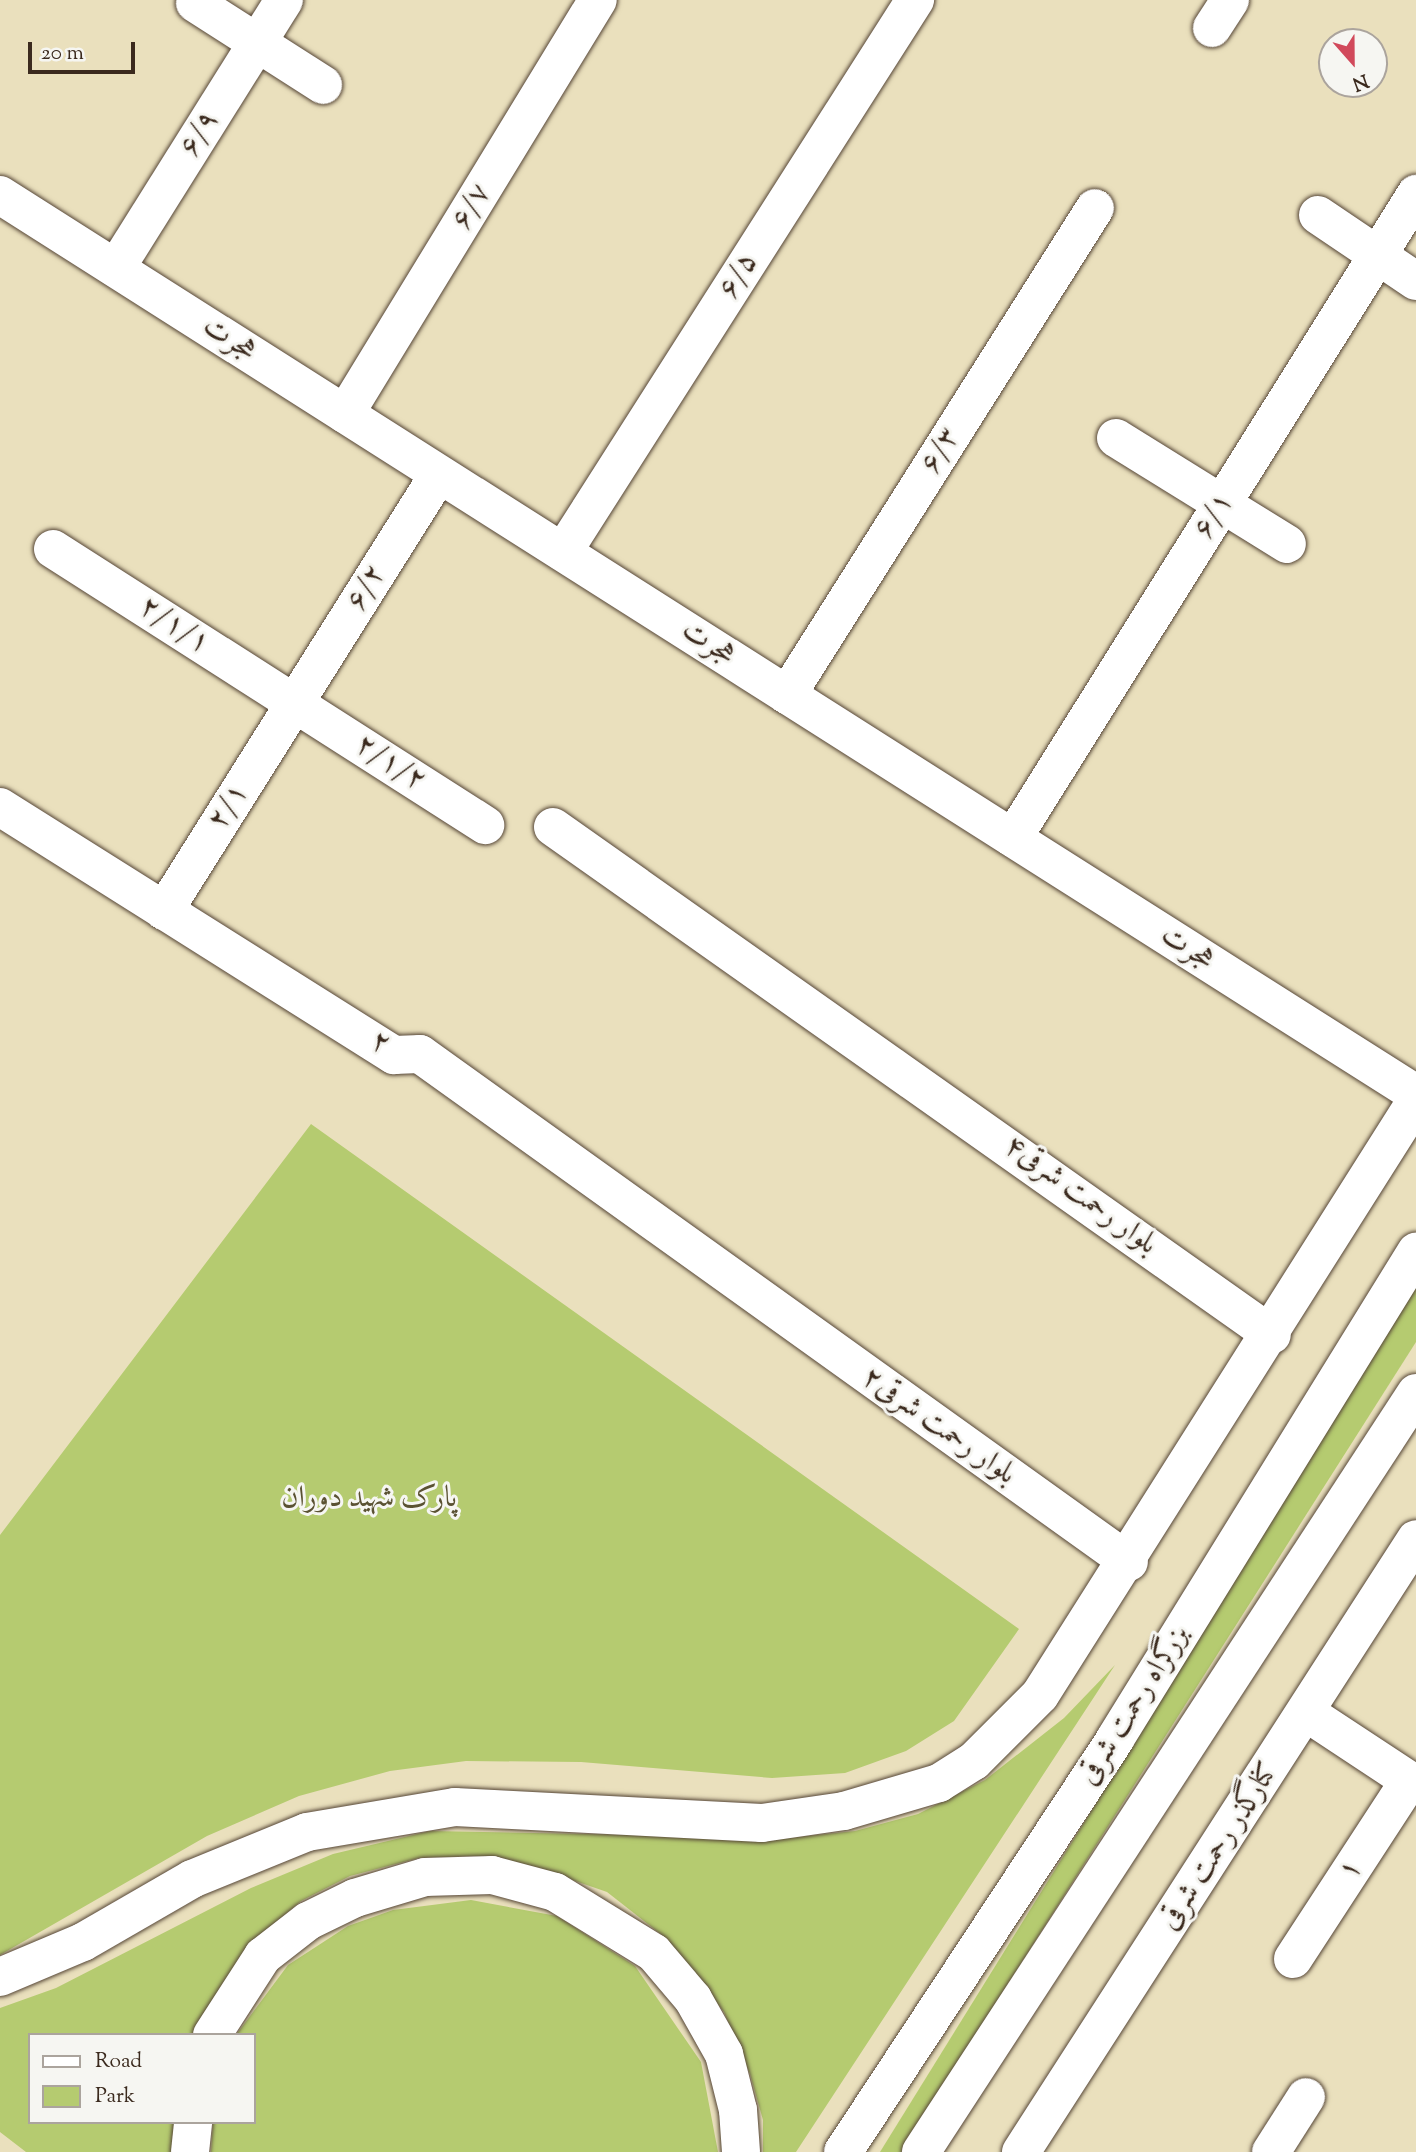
<!DOCTYPE html>
<html>
<head>
<meta charset="utf-8">
<style>
	body { margin:0 }
	#map { position:relative; width:1416px; height:2152px; overflow:hidden; background:#eae0bd; font-family:"Sorts Mill Goudy",Amiri,serif }
	div>[style] { position:absolute }
	.green>* { inset:0; background:#b5cb70 }
	.roads { filter:drop-shadow(0 0 2px #554536) drop-shadow(0 0 2px #554536) }
	.minor>* { height:38px; margin:-19px; padding:0 19px; transform-origin:19px; border-radius:19px; background:#fff }
	.major>* { height:38px; margin:-19px; padding:0 19px; transform-origin:19px; border-radius:19px; background:#fff }
	.highway>* { height:38px; margin:-19px; padding:0 19px; transform-origin:19px; border-radius:19px; background:#fff }
	span { translate:-50% -50%; white-space:nowrap; text-align:center; line-height:1.15; -webkit-text-stroke:6px #f6f6f2; paint-order:stroke }
	.street-label { font-size:30px; color:#3b2a1e }
	.park-label { font-size:30px; color:#5a5232 }
	.legend { position:absolute; left:28px; top:2033px; width:228px; height:91px; box-sizing:border-box; background:#f6f6f2; border:2px solid #aba49d; margin:0; padding:9px 12px; list-style:none; font-size:21px; color:#3b2a1e }
	.legend li { display:flex; align-items:center; gap:14px; height:35px }
	.legend b { width:35px; border:2px solid #aba49d }
	.north { position:absolute; left:1318px; top:28px; width:70px; height:70px; box-sizing:border-box; background:#f6f6f2; border:2px solid #aba49d; border-radius:50%; rotate:159deg; font-size:19px; font-weight:700; line-height:28px; text-align:center; color:#3b2a1e }
	.north::after { content:''; display:block; margin:auto; width:24px; height:32px; background:#d1495b; clip-path:polygon(50% 0,100% 100%,50% 72%,0 100%) }
	.scale { position:absolute; left:28px; top:42px; width:107px; height:32px; box-sizing:border-box; border:4px solid #3b2a1e; border-top:0; padding-left:9px; font-size:21px; line-height:24px; white-space:nowrap; color:#3b2a1e; -webkit-text-stroke:5px #f6f6f2; paint-order:stroke }
</style>
</head>
<body>
<div id="map">
	<div class="green">
		<div style="clip-path:polygon(311px 1124px,1019px 1629px,954px 1721px,906px 1751px,845px 1773px,772px 1778px,581px 1762px,466px 1761px,390px 1771px,299px 1796px,207px 1836px,0 1955px,0 1535px)"></div>
		<div style="clip-path:polygon(1416px 1287px,1416px 1342px,901px 2152px,880px 2152px)"></div>
		<div style="clip-path:polygon(1115px 1665px,796px 2152px,763px 2152px,763px 2120px,750px 2074px,724px 2012px,667px 1939px,607px 1892px,535px 1867px,475px 1856px,419px 1858px,350px 1876px,301px 1901px,250px 1944px,193px 2035px,30px 2035px,30px 2122px,174px 2122px,172px 2152px,26px 2152px,0 2132px,0 2008px,56px 1988px,251px 1888px,333px 1854px,430px 1831px,788px 1838px,855px 1831px,918px 1814px,985px 1780px,1064px 1718px)"></div>
		<div style="clip-path:polygon(471px 1900px,557px 1916px,635px 1966px,701px 2062px,718px 2152px,211px 2152px,213px 2122px,254px 2122px,254px 2035px,236px 2035px,288px 1965px,348px 1926px,393px 1910px)"></div>
	</div>
	<div class="roads">
		<div class="minor">
			<div style="left:195px;top:3px;width:152px;rotate:32.6deg"></div>
			<div style="left:1212px;top:28px;width:33px;rotate:-57deg"></div>
			<div style="left:0;top:195px;width:1677px;rotate:32.41deg"></div>
			<div style="left:1318px;top:215px;width:118px;rotate:34deg"></div>
			<div style="left:116px;top:268px;width:316px;rotate:-57.9deg"></div>
			<div style="left:345px;top:414px;width:485px;rotate:-58.6deg"></div>
			<div style="left:1116px;top:438px;width:201px;rotate:31.8deg"></div>
			<div style="left:53px;top:549px;width:513px;rotate:32.57deg"></div>
			<div style="left:563px;top:552px;width:655px;rotate:-57.48deg"></div>
			<div style="left:787px;top:695px;width:576px;rotate:-57.69deg"></div>
			<div style="left:0;top:807px;width:466px;rotate:32.2deg"></div>
			<div style="left:394px;top:1055px;width:26px;rotate:-2deg"></div>
			<div style="left:420px;top:1054px;width:872px;rotate:35.62deg"></div>
			<div style="left:553px;top:827px;width:880px;rotate:35.24deg"></div>
			<div style="left:1013px;top:838px;width:760px;rotate:-57.96deg"></div>
			<div style="left:164px;top:911px;width:516px;rotate:-57.82deg"></div>
			<div style="left:1307px;top:1713px;width:131px;rotate:33.4deg"></div>
			<div style="left:1293px;top:1959px;width:212px;rotate:-56.9deg"></div>
			<div style="left:1271px;top:2152px;width:65px;rotate:-57.5deg"></div>
		</div>
		<div class="major">
			<div style="left:0;top:1977px;width:90px;rotate:-22.9deg"></div>
			<div style="left:83px;top:1942px;width:126px;rotate:-30deg"></div>
			<div style="left:192px;top:1879px;width:124px;rotate:-22.2deg"></div>
			<div style="left:307px;top:1832px;width:150px;rotate:-9.6deg"></div>
			<div style="left:455px;top:1807px;width:307px;rotate:3deg"></div>
			<div style="left:762px;top:1823px;width:83px;rotate:-8.3deg"></div>
			<div style="left:844px;top:1811px;width:99px;rotate:-16.4deg"></div>
			<div style="left:939px;top:1783px;width:41px;rotate:-32.2deg"></div>
			<div style="left:974px;top:1761px;width:93px;rotate:-45deg"></div>
			<div style="left:1040px;top:1695px;width:703px;rotate:-57.67deg"></div>
			<div style="left:1021px;top:2152px;width:729px;rotate:-57.2deg"></div>
		</div>
		<div class="highway">
			<div style="left:212px;top:2035px;width:94px;rotate:-57.2deg"></div>
			<div style="left:263px;top:1956px;width:57px;rotate:-37.9deg"></div>
			<div style="left:308px;top:1921px;width:52px;rotate:-26.1deg"></div>
			<div style="left:355px;top:1898px;width:73px;rotate:-16.7deg"></div>
			<div style="left:425px;top:1877px;width:67px;rotate:-1.7deg"></div>
			<div style="left:492px;top:1875px;width:65px;rotate:15.1deg"></div>
			<div style="left:555px;top:1892px;width:116px;rotate:31.6deg"></div>
			<div style="left:654px;top:1953px;width:60px;rotate:49.7deg"></div>
			<div style="left:693px;top:1999px;width:63px;rotate:60.6deg"></div>
			<div style="left:724px;top:2054px;width:58px;rotate:76deg"></div>
			<div style="left:738px;top:2110px;width:42px;rotate:85.9deg"></div>
			<div style="left:190px;top:2152px;width:30px;rotate:-84deg"></div>
			<div style="left:843px;top:2152px;width:495px;rotate:-56.6deg"></div>
			<div style="left:1115px;top:1739px;width:573px;rotate:-58.28deg"></div>
			<div style="left:921px;top:2152px;width:906px;rotate:-56.89deg"></div>
		</div>
	</div>
	<div class="street-label">
		<span style="left:200px;top:134px;rotate:-58deg">۶/۹</span>
		<span style="left:472px;top:207px;rotate:-58deg">۶/۷</span>
		<span style="left:739px;top:276px;rotate:-58deg">۶/۵</span>
		<span style="left:229px;top:340px;rotate:32deg">هجرت</span>
		<span style="left:941px;top:451px;rotate:-58deg">۶/۳</span>
		<span style="left:1214px;top:516px;rotate:-58deg">۶/۱</span>
		<span style="left:367px;top:588px;rotate:-58deg">۶/۲</span>
		<span style="left:174px;top:626px;rotate:33deg">۲/۱/۱</span>
		<span style="left:708px;top:644px;rotate:32deg">هجرت</span>
		<span style="left:390px;top:764px;rotate:33deg">۲/۱/۲</span>
		<span style="left:229px;top:807px;rotate:-58deg">۲/۱</span>
		<span style="left:1187px;top:949px;rotate:32deg">هجرت</span>
		<span style="left:380px;top:1044px;rotate:27deg">۲</span>
		<span style="left:1080px;top:1196px;rotate:36deg">بلوار رحمت شرقی۴</span>
		<span style="left:938px;top:1427px;rotate:35deg">بلوار رحمت شرقی۲</span>
		<span style="left:1135px;top:1706px;rotate:-58deg">بزرگراه رحمت شرقی</span>
		<span style="left:1220px;top:1847px;rotate:-57deg">کنارگذر رحمت شرقی</span>
		<span style="left:1351px;top:1870px;rotate:-57deg">۱</span>
	</div>
	<div class="park-label">
		<span style="left:369px;top:1499px">پارک شهید دوران</span>
	</div>
	<ul class="legend">
	<li><b style="height:9px;background:#fff"></b>Road</li>
	<li><b style="height:19px;background:#b5cb70"></b>Park</li>
	</ul>
	<div class="north">N</div>
	<div class="scale">20 m</div>
</div>
</body>
</html>
